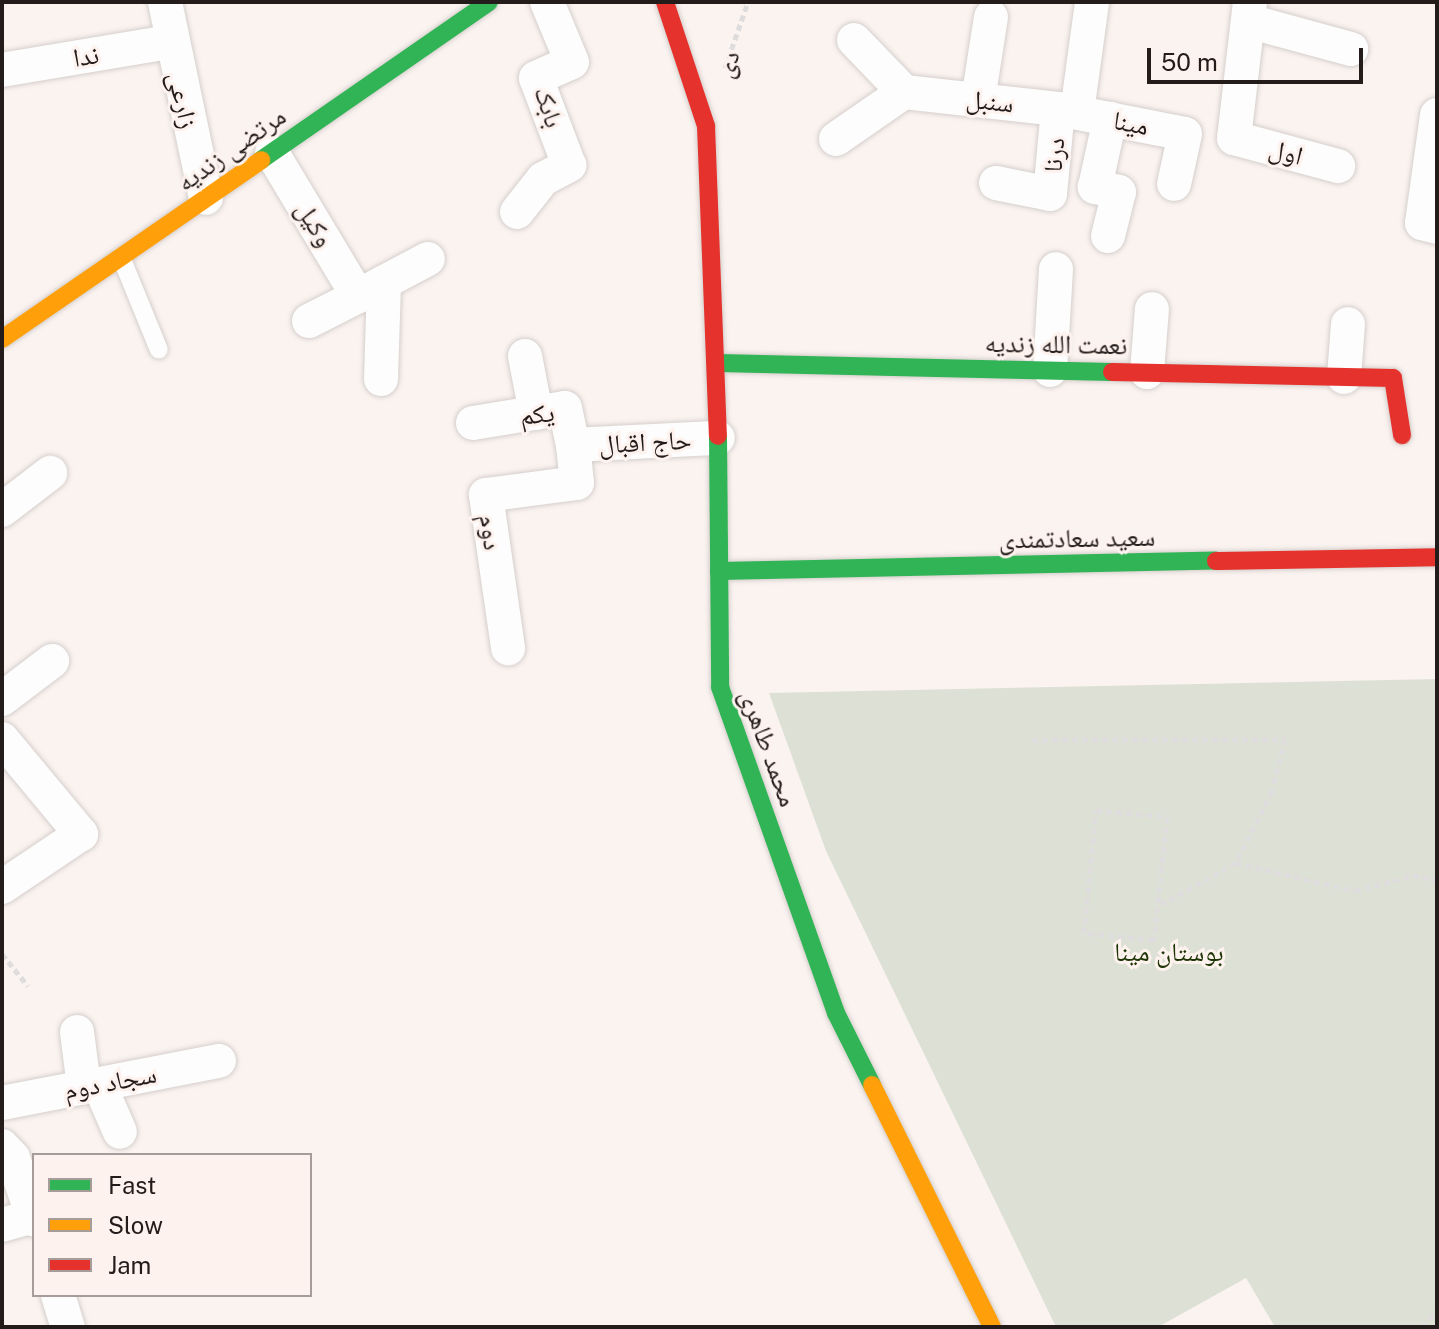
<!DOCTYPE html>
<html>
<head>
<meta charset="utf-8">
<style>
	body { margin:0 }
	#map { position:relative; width:1439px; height:1329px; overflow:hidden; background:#faf3f0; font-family:"Public Sans","Noto Naskh Arabic",sans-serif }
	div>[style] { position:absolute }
	.green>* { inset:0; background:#dde0d5 }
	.path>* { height:5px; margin-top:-2.5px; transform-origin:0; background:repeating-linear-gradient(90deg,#dedcdc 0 6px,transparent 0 10px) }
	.roads { filter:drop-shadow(0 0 2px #d5cfcc) drop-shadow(0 0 2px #d5cfcc) }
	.lane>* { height:18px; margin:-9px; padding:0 9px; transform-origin:9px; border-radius:9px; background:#fefdfd }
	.street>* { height:34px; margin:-17px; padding:0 17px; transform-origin:17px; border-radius:17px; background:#fefdfd }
	.fast>* { height:18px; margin:-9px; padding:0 9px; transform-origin:9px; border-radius:9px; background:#30b455 }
	.slow>* { height:18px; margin:-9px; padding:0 9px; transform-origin:9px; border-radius:9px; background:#ff9f0a }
	.jam>* { height:18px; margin:-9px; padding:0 9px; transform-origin:9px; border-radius:9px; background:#e5322d }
	span { translate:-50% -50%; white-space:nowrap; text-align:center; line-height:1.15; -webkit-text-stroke:6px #fdf2ed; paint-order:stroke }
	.street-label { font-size:26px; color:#231c1a }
	.park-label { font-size:26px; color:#1d3405 }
	.frame { position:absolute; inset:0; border:4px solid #231c1a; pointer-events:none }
	.legend { position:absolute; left:32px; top:1153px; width:280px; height:144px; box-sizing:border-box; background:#fdf2ed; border:2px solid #a69c99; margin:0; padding:10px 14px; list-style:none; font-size:24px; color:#231c1a }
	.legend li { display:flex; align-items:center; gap:16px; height:40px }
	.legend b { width:40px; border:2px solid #a69c99 }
	.scale { position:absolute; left:1147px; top:48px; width:216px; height:36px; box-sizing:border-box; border:4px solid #231c1a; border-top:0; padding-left:10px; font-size:24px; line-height:28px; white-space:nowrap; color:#231c1a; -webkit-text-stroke:6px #fdf2ed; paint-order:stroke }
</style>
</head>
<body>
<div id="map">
	<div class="green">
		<div style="clip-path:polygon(1437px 679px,1437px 1327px,1275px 1327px,1246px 1278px,1158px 1327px,1056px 1327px,826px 851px,769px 693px)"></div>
	</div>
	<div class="path">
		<div style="left:725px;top:68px;width:70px;rotate:-70.8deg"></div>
		<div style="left:1032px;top:740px;width:253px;rotate:-0.2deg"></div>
		<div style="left:1285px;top:739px;width:54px;rotate:104deg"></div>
		<div style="left:1272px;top:791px;width:80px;rotate:116.6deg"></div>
		<div style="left:1236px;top:863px;width:89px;rotate:151.1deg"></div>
		<div style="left:1096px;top:810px;width:71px;rotate:5.6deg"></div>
		<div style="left:1167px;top:817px;width:124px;rotate:96deg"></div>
		<div style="left:1154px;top:940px;width:70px;rotate:-174.3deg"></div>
		<div style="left:1084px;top:933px;width:124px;rotate:-84.4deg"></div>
		<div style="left:1236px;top:863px;width:122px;rotate:13.2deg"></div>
		<div style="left:1355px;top:891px;width:60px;rotate:-15.4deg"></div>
		<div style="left:1413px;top:875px;width:25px;rotate:12deg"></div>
		<div style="left:2px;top:954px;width:41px;rotate:50.9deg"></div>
		<div style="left:1422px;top:1327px;width:23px;rotate:-50deg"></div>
	</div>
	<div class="roads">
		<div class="lane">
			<div style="left:121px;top:257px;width:100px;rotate:67.8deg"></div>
		</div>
		<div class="street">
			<div style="left:165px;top:2px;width:200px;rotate:78.2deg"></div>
			<div style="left:1250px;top:2px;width:137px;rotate:96.7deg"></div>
			<div style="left:1234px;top:138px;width:108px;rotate:15.1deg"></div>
			<div style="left:1248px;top:21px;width:107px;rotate:15.2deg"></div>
			<div style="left:854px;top:40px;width:72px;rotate:46.1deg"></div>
			<div style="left:2px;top:70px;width:169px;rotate:-9.5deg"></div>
			<div style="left:978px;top:100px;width:84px;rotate:-81.1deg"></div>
			<div style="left:1077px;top:112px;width:111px;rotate:-82.2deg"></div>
			<div style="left:1437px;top:115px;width:109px;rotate:97.9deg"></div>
			<div style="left:1422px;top:223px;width:16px;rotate:15deg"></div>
			<div style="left:836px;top:139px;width:83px;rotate:-34.7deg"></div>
			<div style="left:904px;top:92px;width:155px;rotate:6.3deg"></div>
			<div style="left:1058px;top:109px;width:129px;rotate:11.1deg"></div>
			<div style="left:1185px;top:134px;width:51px;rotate:102.4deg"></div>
			<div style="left:272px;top:153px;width:167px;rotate:59deg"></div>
			<div style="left:358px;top:296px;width:79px;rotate:-27.9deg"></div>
			<div style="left:996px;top:183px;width:55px;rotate:11.5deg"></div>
			<div style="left:1050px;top:194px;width:85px;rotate:-84.6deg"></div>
			<div style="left:517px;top:212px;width:42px;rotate:-51.8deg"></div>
			<div style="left:543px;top:179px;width:30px;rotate:-28deg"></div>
			<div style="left:569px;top:165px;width:93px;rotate:-110.8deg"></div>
			<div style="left:536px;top:78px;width:39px;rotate:-24deg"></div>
			<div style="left:572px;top:62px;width:65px;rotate:-112.6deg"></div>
			<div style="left:1108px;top:236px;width:45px;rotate:-76deg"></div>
			<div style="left:1119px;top:192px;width:25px;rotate:-168deg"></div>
			<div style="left:1095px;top:187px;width:70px;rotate:-77.6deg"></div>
			<div style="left:309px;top:321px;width:55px;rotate:-27deg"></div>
			<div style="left:525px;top:356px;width:58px;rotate:79.1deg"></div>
			<div style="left:1050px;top:370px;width:101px;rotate:-86.6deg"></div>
			<div style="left:1147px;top:372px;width:63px;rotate:-85.5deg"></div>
			<div style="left:1344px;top:377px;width:53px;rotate:-85.7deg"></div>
			<div style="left:381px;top:379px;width:97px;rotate:-88.2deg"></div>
			<div style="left:473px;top:423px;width:93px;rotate:-9.3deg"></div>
			<div style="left:565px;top:408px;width:38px;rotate:78deg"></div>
			<div style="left:573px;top:445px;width:38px;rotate:84deg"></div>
			<div style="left:577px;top:483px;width:92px;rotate:172.5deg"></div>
			<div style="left:486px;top:495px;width:155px;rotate:81.8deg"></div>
			<div style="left:573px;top:445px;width:145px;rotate:-2.8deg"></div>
			<div style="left:2px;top:510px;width:61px;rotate:-37.6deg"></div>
			<div style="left:2px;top:699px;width:63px;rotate:-37.2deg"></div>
			<div style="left:2px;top:739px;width:124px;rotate:50.3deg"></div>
			<div style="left:81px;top:834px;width:95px;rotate:146.1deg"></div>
			<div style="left:77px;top:1032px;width:55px;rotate:82.7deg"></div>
			<div style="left:99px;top:1084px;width:52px;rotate:66.4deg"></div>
			<div style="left:2px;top:1103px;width:221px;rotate:-11deg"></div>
			<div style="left:2px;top:1146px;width:16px;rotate:47deg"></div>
			<div style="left:13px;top:1158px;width:65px;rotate:71.3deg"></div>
			<div style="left:2px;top:1225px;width:32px;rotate:-16deg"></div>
			<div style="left:58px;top:1295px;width:34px;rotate:73deg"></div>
		</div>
		<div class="fast">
			<div style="left:261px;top:160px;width:277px;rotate:-34.7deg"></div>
			<div style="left:718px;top:363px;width:394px;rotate:1.3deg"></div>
			<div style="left:718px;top:436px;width:251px;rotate:89.5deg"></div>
			<div style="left:720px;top:687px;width:346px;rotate:70.4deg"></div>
			<div style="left:836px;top:1013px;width:80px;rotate:63.4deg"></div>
			<div style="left:719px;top:571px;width:497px;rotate:-1.2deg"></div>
		</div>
		<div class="slow">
			<div style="left:2px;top:339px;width:315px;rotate:-34.6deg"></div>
			<div style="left:872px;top:1085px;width:270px;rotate:63.6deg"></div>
		</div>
		<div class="jam">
			<div style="left:665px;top:2px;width:131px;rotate:71.7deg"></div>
			<div style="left:706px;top:126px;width:310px;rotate:87.8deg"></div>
			<div style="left:1112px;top:372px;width:281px;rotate:1.2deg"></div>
			<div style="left:1393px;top:378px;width:58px;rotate:81deg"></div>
			<div style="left:1216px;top:561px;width:221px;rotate:-1deg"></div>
		</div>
	</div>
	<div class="street-label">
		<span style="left:86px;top:56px;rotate:-9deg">ندا</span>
		<span style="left:727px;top:64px;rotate:-71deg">دی</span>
		<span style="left:183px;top:100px;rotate:77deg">زارعی</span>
		<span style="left:990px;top:101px;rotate:6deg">سنبل</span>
		<span style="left:549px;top:107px;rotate:72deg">بابک</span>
		<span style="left:1131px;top:123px;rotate:11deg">مینا</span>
		<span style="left:231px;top:149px;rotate:-35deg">مرتضی زندیه</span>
		<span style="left:1286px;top:152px;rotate:15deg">اول</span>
		<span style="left:1054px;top:155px;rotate:-85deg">درنا</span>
		<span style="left:315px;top:224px;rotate:59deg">وکیل</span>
		<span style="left:1056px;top:344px;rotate:1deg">نعمت الله زندیه</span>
		<span style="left:537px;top:414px;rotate:-7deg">یکم</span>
		<span style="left:645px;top:442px;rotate:-3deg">حاج اقبال</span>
		<span style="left:491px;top:532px;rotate:82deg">دوم</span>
		<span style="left:1077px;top:538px;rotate:-1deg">سعید سعادتمندی</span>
		<span style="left:769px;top:748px;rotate:70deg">محمد طاهری</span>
		<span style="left:110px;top:1082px;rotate:-11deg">سجاد دوم</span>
	</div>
	<div class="park-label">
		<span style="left:1169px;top:952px">بوستان مینا</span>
	</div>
	<div class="frame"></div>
	<ul class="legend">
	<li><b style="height:10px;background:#30b455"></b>Fast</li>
	<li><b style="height:10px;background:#ff9f0a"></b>Slow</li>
	<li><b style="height:10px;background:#e5322d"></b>Jam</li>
	</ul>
	<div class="scale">50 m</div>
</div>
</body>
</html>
